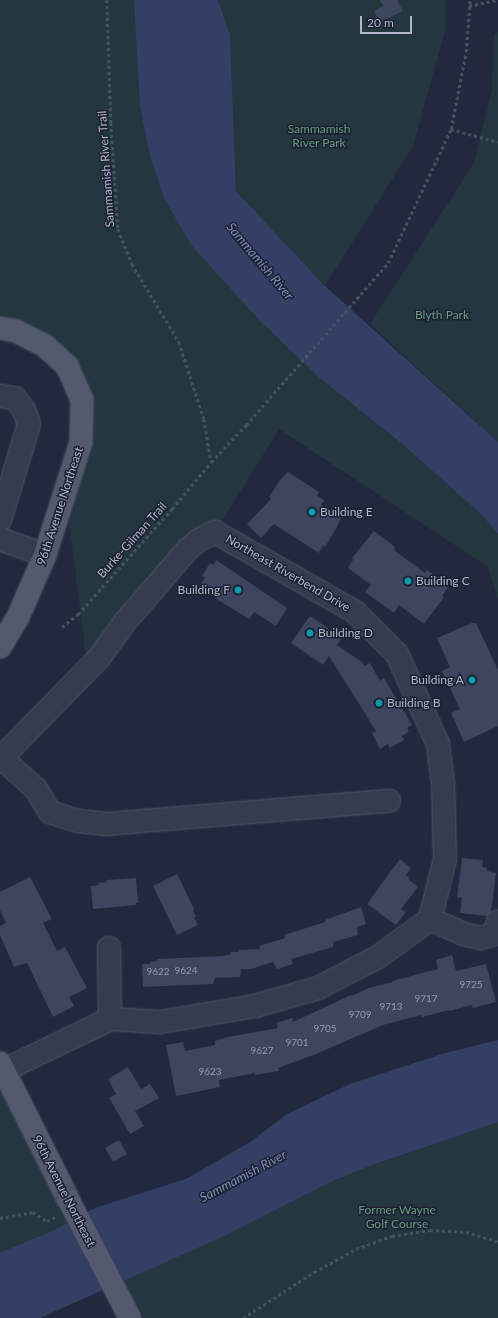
<!DOCTYPE html>
<html>
<head>
<meta charset="utf-8">
<style>
	body { margin:0 }
	#map { position:relative; width:498px; height:1318px; overflow:hidden; background:#22293e; font-family:Lato,sans-serif }
	div>[style] { position:absolute }
	.green>* { inset:0; background:#24373f }
	.water>* { inset:0; background:#333f64 }
	.building>* { inset:0; background:#3e455e; transform-origin:0 0 }
	.path>* { height:2.5px; margin-top:-1.25px; transform-origin:0; background:repeating-linear-gradient(90deg,#42545c 0 3px,transparent 0 6px) }
	.roads { filter:drop-shadow(0 0 1px #515769) drop-shadow(0 0 1px #515769) }
	.minor>* { height:22px; margin:-11px; padding:0 11px; transform-origin:11px; border-radius:11px; background:#363c4e }
	.major>* { height:22px; margin:-11px; padding:0 11px; transform-origin:11px; border-radius:11px; background:#545a6e }
	.bridges { filter:drop-shadow(0 0 1px #3f4557) drop-shadow(0 0 1px #3f4557) }
	.major-bridge>* { height:22px; margin:-11px; padding:0 11px; transform-origin:11px; border-radius:11px; background:#545a6e }
	.dots>* { width:11px; height:11px; translate:-50% -50%; box-sizing:border-box; border:2px solid #1b2133; border-radius:50% }
	span { translate:-50% -50%; white-space:nowrap; text-align:center; line-height:1.15; -webkit-text-stroke:3px #1b2133; paint-order:stroke }
	.number-label { font-size:10px; color:#959aae }
	.number-label span { -webkit-text-stroke-width:0 }
	.park-label { font-size:12px; color:#679c7d }
	.street-label { font-size:12px; color:#b2b7c9 }
	.poi-label { font-size:12px; color:#b2b7c9 }
	.left { translate:0 -50%; text-align:left }
	.right { translate:-100% -50%; text-align:right }
	.water-label { font-size:13px; color:#808db7; font-style:italic }
	.scale { position:absolute; left:360px; top:16px; width:52px; height:18px; box-sizing:border-box; border:2px solid #b2b7c9; border-top:0; padding-left:5px; font-size:12px; line-height:14px; white-space:nowrap; color:#b2b7c9; -webkit-text-stroke:3px #1b2133; paint-order:stroke }
</style>
</head>
<body>
<div id="map">
	<div class="green">
		<div style="clip-path:polygon(0 0,134px 0,321px 379px,401px 443px,481px 514px,498px 534px,498px 600px,488px 567px,279px 429px,215px 532px,87px 664px,65px 490px,81px 442px,67px 366px,0 328px)"></div>
		<div style="clip-path:polygon(218px 0,445px 0,446px 27px,413px 146px,325px 286px,236px 191px,230px 35px)"></div>
		<div style="clip-path:polygon(498px 32px,498px 442px,370px 324px,474px 163px,492px 90px,494px 34px)"></div>
		<div style="clip-path:polygon(498px 1070px,498px 1318px,132px 1318px,102px 1250px)"></div>
		<div style="clip-path:polygon(0 1072px,100px 1248px,0 1308px)"></div>
	</div>
	<div class="water">
		<div style="clip-path:polygon(134px 0,218px 0,230px 35px,236px 191px,325px 286px,498px 442px,498px 534px,481px 514px,401px 443px,321px 379px,260px 321px,192px 246px,164px 198px,149px 152px,140px 105px)"></div>
		<div style="clip-path:polygon(498px 1040px,498px 1122px,372px 1165px,335px 1180px,220px 1238px,40px 1318px,0 1318px,0 1254px,4px 1251px,55px 1230px,95px 1208px,188px 1178px,250px 1142px,287px 1114px,350px 1084px,442px 1054px)"></div>
	</div>
	<div class="building">
		<div style="clip-path:polygon(380px 0,397px 0,403px 11px,380px 22px,374px 11px,383px 6px)"></div>
		<div style="clip-path:polygon(288px 472px,319px 492px,317px 496px,324px 500px,321px 505px,341px 518px,336px 529px,325px 547px,323px 545px,319px 553px,274px 524px,261px 538px,247px 524px,271px 499px,269px 497px,280px 480px)"></div>
		<div style="clip-path:polygon(374px 531px,395px 547px,394px 550px,403px 557px,425px 573px,427px 570px,449px 586px,442px 596px,444px 597px,424px 624px,399px 605px,394px 613px,365px 592px,371px 585px,348px 568px,353px 560px,352px 558px)"></div>
		<div style="clip-path:polygon(216px 560px,287px 608px,276px 626px,254px 612px,249px 619px,215px 598px,217px 596px,200px 585px,205px 578px,202px 576px,210px 563px,214px 565px)"></div>
		<div style="clip-path:polygon(310px 616px,342px 638px,337px 645px,362px 662px,365px 666px,370px 663px,380px 681px,384px 678px,412px 725px,407px 728px,409px 731px,407px 733px,402px 736px,404px 740px,390px 748px,388px 744px,380px 749px,372px 733px,376px 731px,329px 656px,323px 665px,291px 643px)"></div>
		<div style="clip-path:polygon(472px 623px,476px 623px,498px 670px,498px 726px,464px 742px,451px 713px,460px 709px,442px 671px,450px 667px,437px 638px)"></div>
		<div style="clip-path:polygon(462px 858px,483px 860px,482px 867px,487px 868px,487px 871px,496px 873px,491px 912px,487px 916px,460px 913px,462px 898px,457px 897px)"></div>
		<div style="clip-path:polygon(400px 859px,411px 868px,406px 875px,409px 877px,408px 879px,418px 887px,401px 909px,406px 912px,396px 925px,367px 904px)"></div>
		<div style="clip-path:polygon(177px 874px,194px 909px,193px 910px,196px 917px,194px 917px,198px 925px,177px 935px,153px 886px)"></div>
		<div style="clip-path:polygon(30px 877px,52px 919px,43px 923px,57px 951px,65px 947px,87px 988px,69px 997px,74px 1006px,53px 1017px,27px 963px,14px 967px,0 935px,0 926px,6px 923px,0 910px,0 892px)"></div>
		<div style="clip-path:polygon(136px 878px,138px 903px,136px 903px,136px 905px,93px 909px,91px 886px,99px 885px,99px 883px,107px 882px,106px 880px)"></div>
		<div style="clip-path:polygon(361px 907px,366px 924px,357px 927px,358px 935px,333px 942px,333px 947px,291px 959px,293px 964px,277px 969px,273px 962px,251px 969px,241px 969px,240px 977px,215px 978px,213px 984px,143px 987px,142px 964px,150px 964px,150px 962px,157px 961px,157px 959px,223px 956px,231px 954px,231px 952px,239px 952px,239px 950px,260px 949px,259px 946px,285px 938px,284px 935px,325px 922px,325px 920px)"></div>
		<div style="clip-path:polygon(452px 955px,456px 971px,486px 964px,496px 1002px,473px 1008px,472px 1005px,450px 1011px,449px 1010px,422px 1017px,421px 1015px,383px 1025px,316px 1054px,278px 1068px,279px 1071px,255px 1075px,255px 1073px,219px 1080px,220px 1087px,176px 1096px,166px 1045px,183px 1042px,185px 1051px,215px 1045px,215px 1041px,228px 1037px,278px 1028px,276px 1023px,292px 1018px,293px 1022px,351px 995px,352px 996px,369px 988px,393px 982px,392px 981px,438px 969px,436px 960px)"></div>
		<div style="clip-path:polygon(128px 1067px,141px 1089px,150px 1084px,159px 1098px,135px 1111px,144px 1126px,130px 1134px,109px 1098px,116px 1094px,108px 1079px)"></div>
		<div style="left:119px;top:1140px;width:16px;height:16px;rotate:60deg"></div>
	</div>
	<div class="path">
		<div style="left:107px;top:0;width:123px;rotate:88.1deg"></div>
		<div style="left:111px;top:123px;width:106px;rotate:86.2deg"></div>
		<div style="left:118px;top:229px;width:38px;rotate:68deg"></div>
		<div style="left:132px;top:264px;width:91px;rotate:58.9deg"></div>
		<div style="left:179px;top:342px;width:81px;rotate:72deg"></div>
		<div style="left:204px;top:419px;width:43px;rotate:80.5deg"></div>
		<div style="left:469px;top:6px;width:30px;rotate:-12deg"></div>
		<div style="left:451px;top:129px;width:49px;rotate:15.5deg"></div>
		<div style="left:62px;top:627px;width:21px;rotate:-39deg"></div>
		<div style="left:78px;top:614px;width:141px;rotate:-48.2deg"></div>
		<div style="left:172px;top:509px;width:61px;rotate:-50.3deg"></div>
		<div style="left:211px;top:462px;width:51px;rotate:-46.6deg"></div>
		<div style="left:246px;top:425px;width:215px;rotate:-48.8deg"></div>
		<div style="left:388px;top:263px;width:148px;rotate:-64.8deg"></div>
		<div style="left:451px;top:129px;width:78px;rotate:-79deg"></div>
		<div style="left:466px;top:52px;width:52px;rotate:-85.6deg"></div>
		<div style="left:0;top:1218px;width:34px;rotate:-10deg"></div>
		<div style="left:33px;top:1212px;width:17px;rotate:33deg"></div>
		<div style="left:47px;top:1221px;width:9px;rotate:-27deg"></div>
		<div style="left:243px;top:1318px;width:85px;rotate:-32.9deg"></div>
		<div style="left:314px;top:1272px;width:48px;rotate:-28.7deg"></div>
		<div style="left:356px;top:1249px;width:38px;rotate:-20deg"></div>
		<div style="left:392px;top:1236px;width:38px;rotate:-9deg"></div>
		<div style="left:430px;top:1230px;width:36px;rotate:3deg"></div>
		<div style="left:466px;top:1232px;width:34px;rotate:17deg"></div>
	</div>
	<div class="roads">
		<div class="minor">
			<div style="left:0;top:396px;width:15px;rotate:8deg"></div>
			<div style="left:15px;top:398px;width:15px;rotate:53deg"></div>
			<div style="left:24px;top:410px;width:15px;rotate:70deg"></div>
			<div style="left:29px;top:424px;width:100px;rotate:106.8deg"></div>
			<div style="left:0;top:539px;width:48px;rotate:19.6deg"></div>
			<div style="left:0;top:757px;width:48px;rotate:41.6deg"></div>
			<div style="left:36px;top:789px;width:27px;rotate:59deg"></div>
			<div style="left:50px;top:812px;width:29px;rotate:18deg"></div>
			<div style="left:78px;top:821px;width:29px;rotate:6deg"></div>
			<div style="left:107px;top:824px;width:283px;rotate:-4.7deg"></div>
			<div style="left:0;top:759px;width:141px;rotate:-45.6deg"></div>
			<div style="left:99px;top:658px;width:44px;rotate:-54.2deg"></div>
			<div style="left:125px;top:622px;width:96px;rotate:-49.2deg"></div>
			<div style="left:188px;top:549px;width:14px;rotate:-39deg"></div>
			<div style="left:199px;top:540px;width:18px;rotate:-27deg"></div>
			<div style="left:215px;top:532px;width:161px;rotate:29.7deg"></div>
			<div style="left:355px;top:612px;width:59px;rotate:45deg"></div>
			<div style="left:397px;top:654px;width:99px;rotate:65.5deg"></div>
			<div style="left:438px;top:744px;width:38px;rotate:83deg"></div>
			<div style="left:443px;top:782px;width:77px;rotate:88.5deg"></div>
			<div style="left:445px;top:859px;width:62px;rotate:104deg"></div>
			<div style="left:430px;top:919px;width:64px;rotate:143.8deg"></div>
			<div style="left:378px;top:957px;width:68px;rotate:152.7deg"></div>
			<div style="left:318px;top:988px;width:66px;rotate:164.1deg"></div>
			<div style="left:255px;top:1006px;width:96px;rotate:170.4deg"></div>
			<div style="left:160px;top:1022px;width:50px;rotate:-176.6deg"></div>
			<div style="left:110px;top:1019px;width:119px;rotate:154.1deg"></div>
			<div style="left:430px;top:919px;width:36px;rotate:24deg"></div>
			<div style="left:463px;top:934px;width:18px;rotate:13deg"></div>
			<div style="left:481px;top:938px;width:14px;rotate:-17deg"></div>
			<div style="left:494px;top:934px;width:13px;rotate:-72deg"></div>
			<div style="left:109px;top:948px;width:71px;rotate:89.2deg"></div>
		</div>
		<div class="major">
			<div style="left:0;top:328px;width:16px;rotate:11deg"></div>
			<div style="left:16px;top:331px;width:33px;rotate:27deg"></div>
			<div style="left:45px;top:346px;width:30px;rotate:42deg"></div>
			<div style="left:67px;top:366px;width:37px;rotate:66deg"></div>
			<div style="left:82px;top:400px;width:42px;rotate:91.4deg"></div>
			<div style="left:81px;top:442px;width:119px;rotate:107.7deg"></div>
			<div style="left:45px;top:555px;width:68px;rotate:113.5deg"></div>
			<div style="left:18px;top:617px;width:35px;rotate:121deg"></div>
			<div style="left:0;top:1063px;width:152px;rotate:63.4deg"></div>
		</div>
	</div>
	<div class="bridges">
		<div class="major-bridge">
			<div style="left:68px;top:1199px;width:134px;rotate:62.5deg"></div>
		</div>
	</div>
	<div class="dots">
		<div style="left:312px;top:512px;background:#0f9aa8"></div>
		<div style="left:408px;top:581px;background:#0f9aa8"></div>
		<div style="left:238px;top:590px;background:#0f9aa8"></div>
		<div style="left:310px;top:633px;background:#0f9aa8"></div>
		<div style="left:472px;top:680px;background:#0f9aa8"></div>
		<div style="left:379px;top:703px;background:#0f9aa8"></div>
	</div>
	<div class="number-label">
		<span style="left:186px;top:971px">9624</span>
		<span style="left:158px;top:972px">9622</span>
		<span style="left:471px;top:985px">9725</span>
		<span style="left:426px;top:999px">9717</span>
		<span style="left:391px;top:1007px">9713</span>
		<span style="left:360px;top:1015px">9709</span>
		<span style="left:325px;top:1029px">9705</span>
		<span style="left:297px;top:1043px">9701</span>
		<span style="left:262px;top:1051px">9627</span>
		<span style="left:210px;top:1072px">9623</span>
	</div>
	<div class="park-label">
		<span style="left:319px;top:136px">Sammamish<br>River Park</span>
		<span style="left:442px;top:315px">Blyth Park</span>
		<span style="left:397px;top:1217px">Former Wayne<br>Golf Course</span>
	</div>
	<div class="street-label">
		<span style="left:106px;top:169px;rotate:-94deg">Sammamish River Trail</span>
		<span style="left:60px;top:506px;rotate:-72deg">96th Avenue Northeast</span>
		<span style="left:132px;top:540px;rotate:-48deg">Burke-Gilman Trail</span>
		<span style="left:288px;top:573px;rotate:30deg">Northeast Riverbend Drive</span>
		<span style="left:64px;top:1191px;rotate:63deg">96th Avenue Northeast</span>
	</div>
	<div class="poi-label">
		<span class="left" style="left:320px;top:512px">Building E</span>
		<span class="left" style="left:416px;top:581px">Building C</span>
		<span class="right" style="left:230px;top:590px">Building F</span>
		<span class="left" style="left:318px;top:633px">Building D</span>
		<span class="right" style="left:464px;top:680px">Building A</span>
		<span class="left" style="left:387px;top:703px">Building B</span>
	</div>
	<div class="water-label">
		<span style="left:260px;top:261px;rotate:50deg">Sammamish River</span>
		<span style="left:243px;top:1176px;rotate:-28deg">Sammamish River</span>
	</div>
	<div class="scale">20 m</div>
</div>
</body>
</html>
